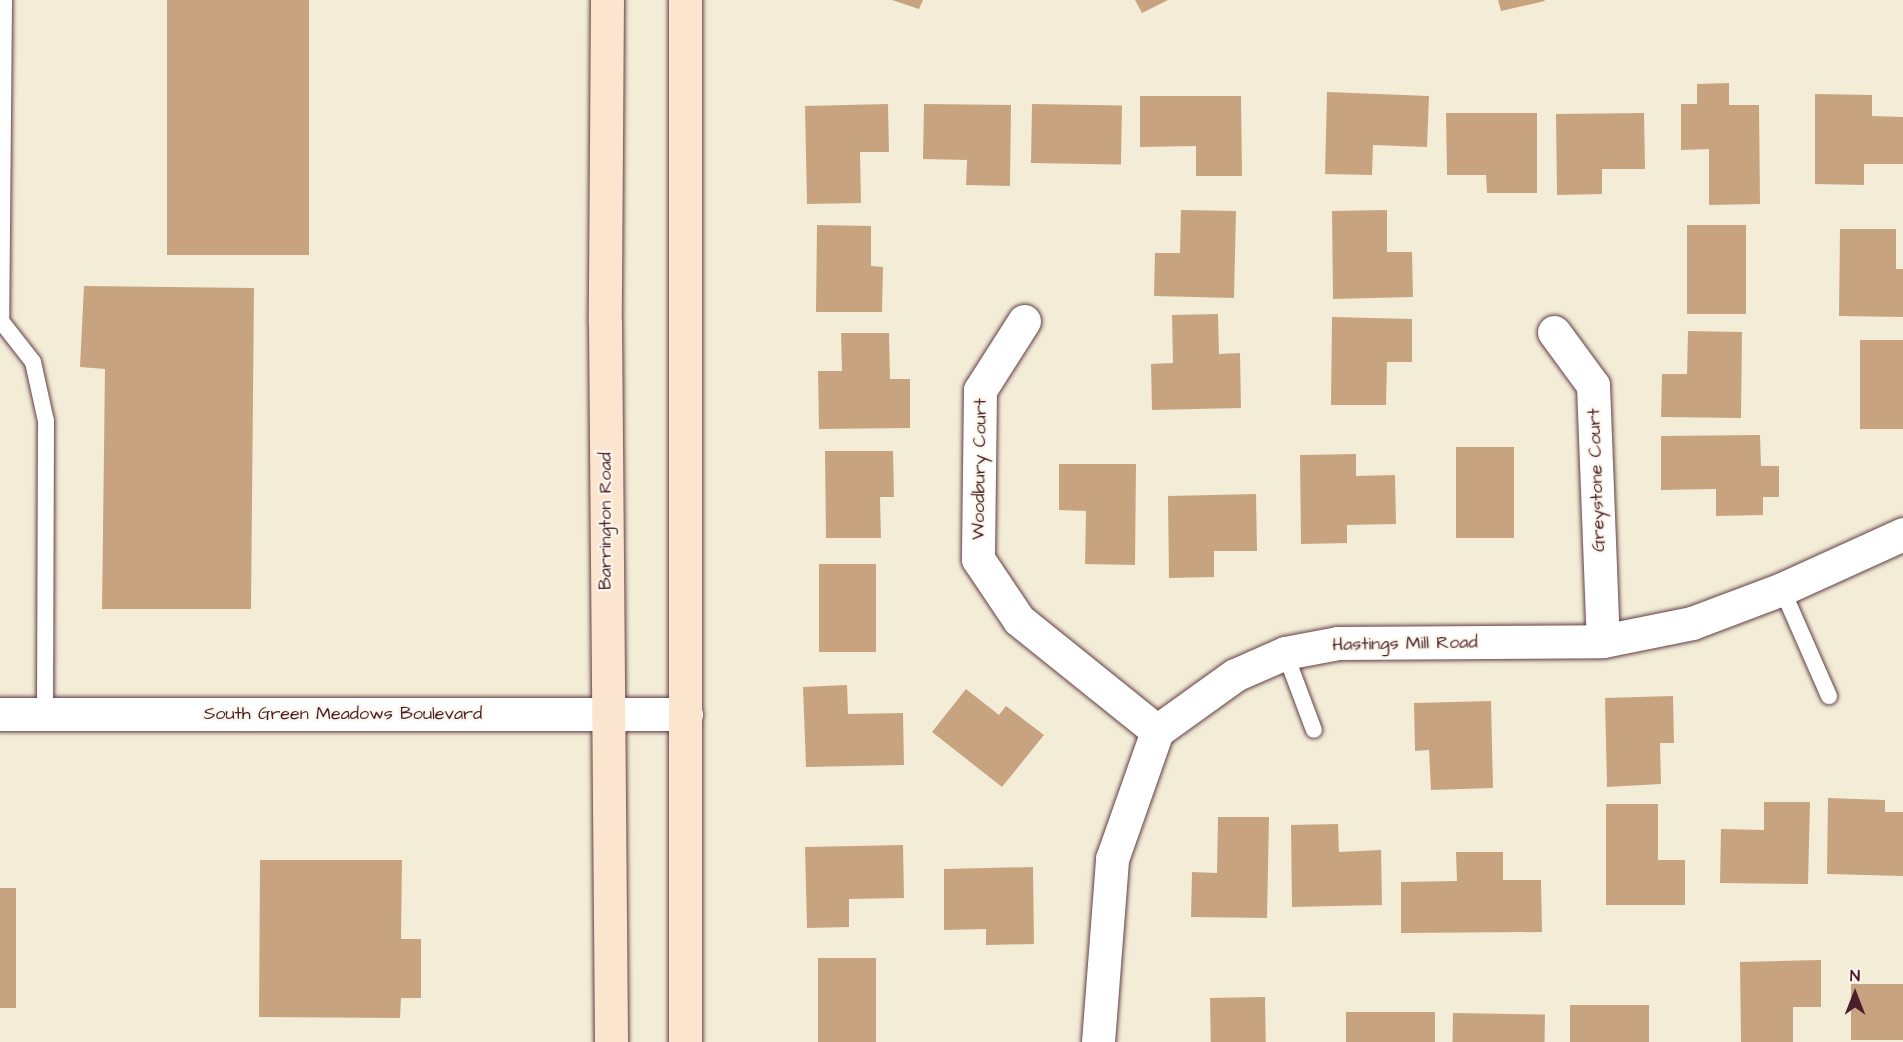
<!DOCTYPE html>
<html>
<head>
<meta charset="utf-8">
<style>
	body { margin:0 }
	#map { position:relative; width:1903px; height:1042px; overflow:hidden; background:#f3edd7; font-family:"Architects Daughter",sans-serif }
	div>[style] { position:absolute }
	.building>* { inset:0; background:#c7a47f; transform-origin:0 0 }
	.roads { filter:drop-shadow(0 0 2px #633e45) drop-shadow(0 0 2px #633e45) }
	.service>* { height:16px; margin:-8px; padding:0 8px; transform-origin:8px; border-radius:8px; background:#fff }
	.minor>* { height:33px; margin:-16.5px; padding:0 16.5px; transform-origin:16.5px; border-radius:16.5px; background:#fff }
	.secondary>* { height:33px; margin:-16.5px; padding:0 16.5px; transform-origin:16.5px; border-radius:16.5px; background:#fce5cf }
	span { translate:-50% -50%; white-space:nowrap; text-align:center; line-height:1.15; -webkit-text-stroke:4.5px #fbf7ec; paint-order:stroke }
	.street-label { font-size:18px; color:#4a1f2b }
	.north { position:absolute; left:1825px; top:964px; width:60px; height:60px; -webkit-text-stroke:4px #fbf7ec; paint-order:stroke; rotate:0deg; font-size:16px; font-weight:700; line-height:24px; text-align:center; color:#4a1f2b }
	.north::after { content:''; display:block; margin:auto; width:21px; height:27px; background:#4a1f2b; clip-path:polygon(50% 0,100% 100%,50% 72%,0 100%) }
</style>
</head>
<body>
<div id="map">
	<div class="building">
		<div style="left:167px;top:0;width:142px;height:255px"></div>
		<div style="clip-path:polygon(892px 0,923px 0,919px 9px)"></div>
		<div style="clip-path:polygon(1135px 0,1168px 0,1142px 13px)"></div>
		<div style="clip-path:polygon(1498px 0,1544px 0,1545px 1px,1501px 11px)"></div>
		<div style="clip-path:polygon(1729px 83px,1729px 105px,1759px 105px,1760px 204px,1709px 205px,1709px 149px,1681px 150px,1681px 104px,1697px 104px,1697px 84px)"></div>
		<div style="clip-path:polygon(1327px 92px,1429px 96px,1427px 147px,1373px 145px,1372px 175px,1325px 174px)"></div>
		<div style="clip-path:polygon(1815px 94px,1872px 95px,1872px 116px,1903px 117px,1903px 164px,1864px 164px,1864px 185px,1815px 184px)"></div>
		<div style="clip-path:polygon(1140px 96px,1241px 96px,1242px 176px,1196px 176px,1196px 146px,1140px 147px)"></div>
		<div style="clip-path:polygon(888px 104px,889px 152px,860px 152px,861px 203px,807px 204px,805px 106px)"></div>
		<div style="clip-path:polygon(924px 104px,1011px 105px,1010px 186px,966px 185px,967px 160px,923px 159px)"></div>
		<div style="left:1032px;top:104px;width:90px;height:59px;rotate:1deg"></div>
		<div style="clip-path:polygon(1446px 113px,1537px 113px,1537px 193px,1487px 193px,1486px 175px,1447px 175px)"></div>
		<div style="clip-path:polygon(1644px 113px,1645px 169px,1602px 169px,1602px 194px,1557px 195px,1556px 114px)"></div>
		<div style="clip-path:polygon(1181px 210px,1236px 211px,1234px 298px,1154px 296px,1155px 253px,1180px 253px)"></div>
		<div style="clip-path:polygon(1387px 210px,1387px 252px,1412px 252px,1413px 297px,1333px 299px,1332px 211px)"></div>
		<div style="clip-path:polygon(817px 225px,871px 226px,871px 266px,883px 267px,882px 312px,816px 312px)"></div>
		<div style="left:1687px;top:225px;width:59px;height:89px"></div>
		<div style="clip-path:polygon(1840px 229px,1896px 229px,1896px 269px,1903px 269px,1903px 317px,1839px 316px)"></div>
		<div style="clip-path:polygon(84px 286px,254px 288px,251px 609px,102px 609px,105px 369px,80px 367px)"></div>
		<div style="clip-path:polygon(1218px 314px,1219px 354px,1240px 353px,1241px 408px,1152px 410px,1151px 364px,1173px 363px,1172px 315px)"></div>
		<div style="clip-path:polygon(1332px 317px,1412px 319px,1412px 362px,1387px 362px,1386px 405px,1331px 405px)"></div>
		<div style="clip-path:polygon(1688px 331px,1742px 332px,1741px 418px,1661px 417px,1662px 374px,1687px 374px)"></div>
		<div style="clip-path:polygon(841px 333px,889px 333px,890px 379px,910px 379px,910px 428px,819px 429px,818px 371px,842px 371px)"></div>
		<div style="left:1860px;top:340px;width:43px;height:89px"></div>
		<div style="clip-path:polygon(1760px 435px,1761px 466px,1779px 466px,1779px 497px,1763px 497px,1763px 515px,1716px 516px,1716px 489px,1661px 490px,1661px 436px)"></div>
		<div style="left:1456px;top:447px;width:58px;height:91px"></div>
		<div style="clip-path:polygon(825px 451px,893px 451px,894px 497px,880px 497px,881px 538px,826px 538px)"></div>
		<div style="clip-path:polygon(1356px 454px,1356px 476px,1395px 475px,1396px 524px,1347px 525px,1347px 543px,1301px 544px,1300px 455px)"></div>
		<div style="clip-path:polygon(1059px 464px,1136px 464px,1135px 565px,1085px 564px,1086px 511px,1059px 510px)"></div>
		<div style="clip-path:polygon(1256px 494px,1257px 551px,1214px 551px,1214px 577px,1169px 578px,1168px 496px)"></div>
		<div style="left:819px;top:564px;width:57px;height:88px"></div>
		<div style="clip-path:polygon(847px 685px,848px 714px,903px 713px,904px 765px,806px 767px,803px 687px)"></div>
		<div style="clip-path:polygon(966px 689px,999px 715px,1006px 706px,1044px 735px,1002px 787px,932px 732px)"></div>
		<div style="clip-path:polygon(1673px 696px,1674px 743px,1660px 743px,1661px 784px,1607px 787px,1605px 698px)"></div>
		<div style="clip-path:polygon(1491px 701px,1493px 788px,1431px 790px,1429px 750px,1415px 751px,1414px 703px)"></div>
		<div style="clip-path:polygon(1828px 798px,1885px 800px,1885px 812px,1903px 812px,1903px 876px,1827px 874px)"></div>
		<div style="clip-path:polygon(1764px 802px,1810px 802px,1808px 884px,1720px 883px,1721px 829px,1764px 830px)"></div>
		<div style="clip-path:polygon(1606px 804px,1658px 804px,1658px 860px,1685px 860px,1685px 905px,1606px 905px)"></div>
		<div style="clip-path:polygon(1218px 817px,1269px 817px,1267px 918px,1191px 917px,1192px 872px,1217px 873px)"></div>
		<div style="clip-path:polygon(1338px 824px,1339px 852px,1381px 850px,1382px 905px,1292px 907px,1291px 825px)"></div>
		<div style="clip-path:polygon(903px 845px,904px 898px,849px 899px,849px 927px,807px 928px,805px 847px)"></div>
		<div style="clip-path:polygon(1456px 852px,1503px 852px,1503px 880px,1541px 880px,1542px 932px,1401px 933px,1401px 882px,1457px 881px)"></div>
		<div style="clip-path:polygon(260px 860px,402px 860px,401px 939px,421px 939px,421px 998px,401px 998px,400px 1018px,259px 1017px)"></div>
		<div style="clip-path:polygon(1033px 867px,1034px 944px,986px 945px,986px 929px,944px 930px,944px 869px)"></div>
		<div style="left:0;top:888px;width:16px;height:120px"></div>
		<div style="left:818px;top:958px;width:58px;height:84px"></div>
		<div style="clip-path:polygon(1821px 960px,1821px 1007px,1793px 1007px,1793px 1042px,1741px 1042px,1740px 962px)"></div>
		<div style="left:1851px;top:984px;width:52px;height:56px"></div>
		<div style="left:1265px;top:997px;width:45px;height:55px;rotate:89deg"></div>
		<div style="left:1570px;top:1005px;width:79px;height:37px"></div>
		<div style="left:1435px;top:1012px;width:30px;height:89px;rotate:90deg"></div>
		<div style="left:1453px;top:1013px;width:92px;height:29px;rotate:1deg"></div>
	</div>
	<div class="roads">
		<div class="service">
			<div style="left:4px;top:0;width:321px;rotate:90.5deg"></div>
			<div style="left:1px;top:321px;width:52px;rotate:52deg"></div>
			<div style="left:33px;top:362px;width:60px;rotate:77.6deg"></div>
			<div style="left:46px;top:421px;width:293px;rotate:90.2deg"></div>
			<div style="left:1782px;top:589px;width:117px;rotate:66.3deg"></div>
			<div style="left:1285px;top:653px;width:82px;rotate:69.4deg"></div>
		</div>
		<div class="minor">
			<div style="left:1024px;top:321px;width:82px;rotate:122.5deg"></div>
			<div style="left:980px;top:390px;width:169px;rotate:90.7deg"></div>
			<div style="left:978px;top:559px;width:73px;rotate:56.1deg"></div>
			<div style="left:1019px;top:620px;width:177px;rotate:38.8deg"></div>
			<div style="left:1554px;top:332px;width:66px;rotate:53.7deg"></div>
			<div style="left:1593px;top:385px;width:256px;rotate:87.8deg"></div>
			<div style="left:0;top:714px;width:686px"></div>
			<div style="left:1098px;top:1042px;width:184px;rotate:-85.6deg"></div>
			<div style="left:1112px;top:859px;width:136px;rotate:-70.6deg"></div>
			<div style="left:1157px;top:731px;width:96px;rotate:-35.7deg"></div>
			<div style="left:1235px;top:675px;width:55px;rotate:-23.7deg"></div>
			<div style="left:1285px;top:653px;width:54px;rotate:-10.7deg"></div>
			<div style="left:1338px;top:643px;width:265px;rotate:-0.4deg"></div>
			<div style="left:1603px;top:641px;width:91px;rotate:-11.4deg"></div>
			<div style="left:1692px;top:623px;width:96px;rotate:-20.7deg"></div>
			<div style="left:1782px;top:589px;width:133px;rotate:-24.4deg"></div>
		</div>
		<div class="secondary">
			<div style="left:607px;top:0;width:323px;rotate:90.4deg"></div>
			<div style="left:605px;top:323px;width:719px;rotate:89.52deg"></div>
			<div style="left:685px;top:1042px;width:1042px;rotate:-90deg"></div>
		</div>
	</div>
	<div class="street-label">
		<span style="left:980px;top:469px;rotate:-89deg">Woodbury Court</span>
		<span style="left:1597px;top:480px;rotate:-92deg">Greystone Court</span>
		<span style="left:606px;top:521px;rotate:-90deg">Barrington Road</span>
		<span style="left:1405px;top:644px;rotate:-1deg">Hastings Mill Road</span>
		<span style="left:343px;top:714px">South Green Meadows Boulevard</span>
	</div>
	<div class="north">N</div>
</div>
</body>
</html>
